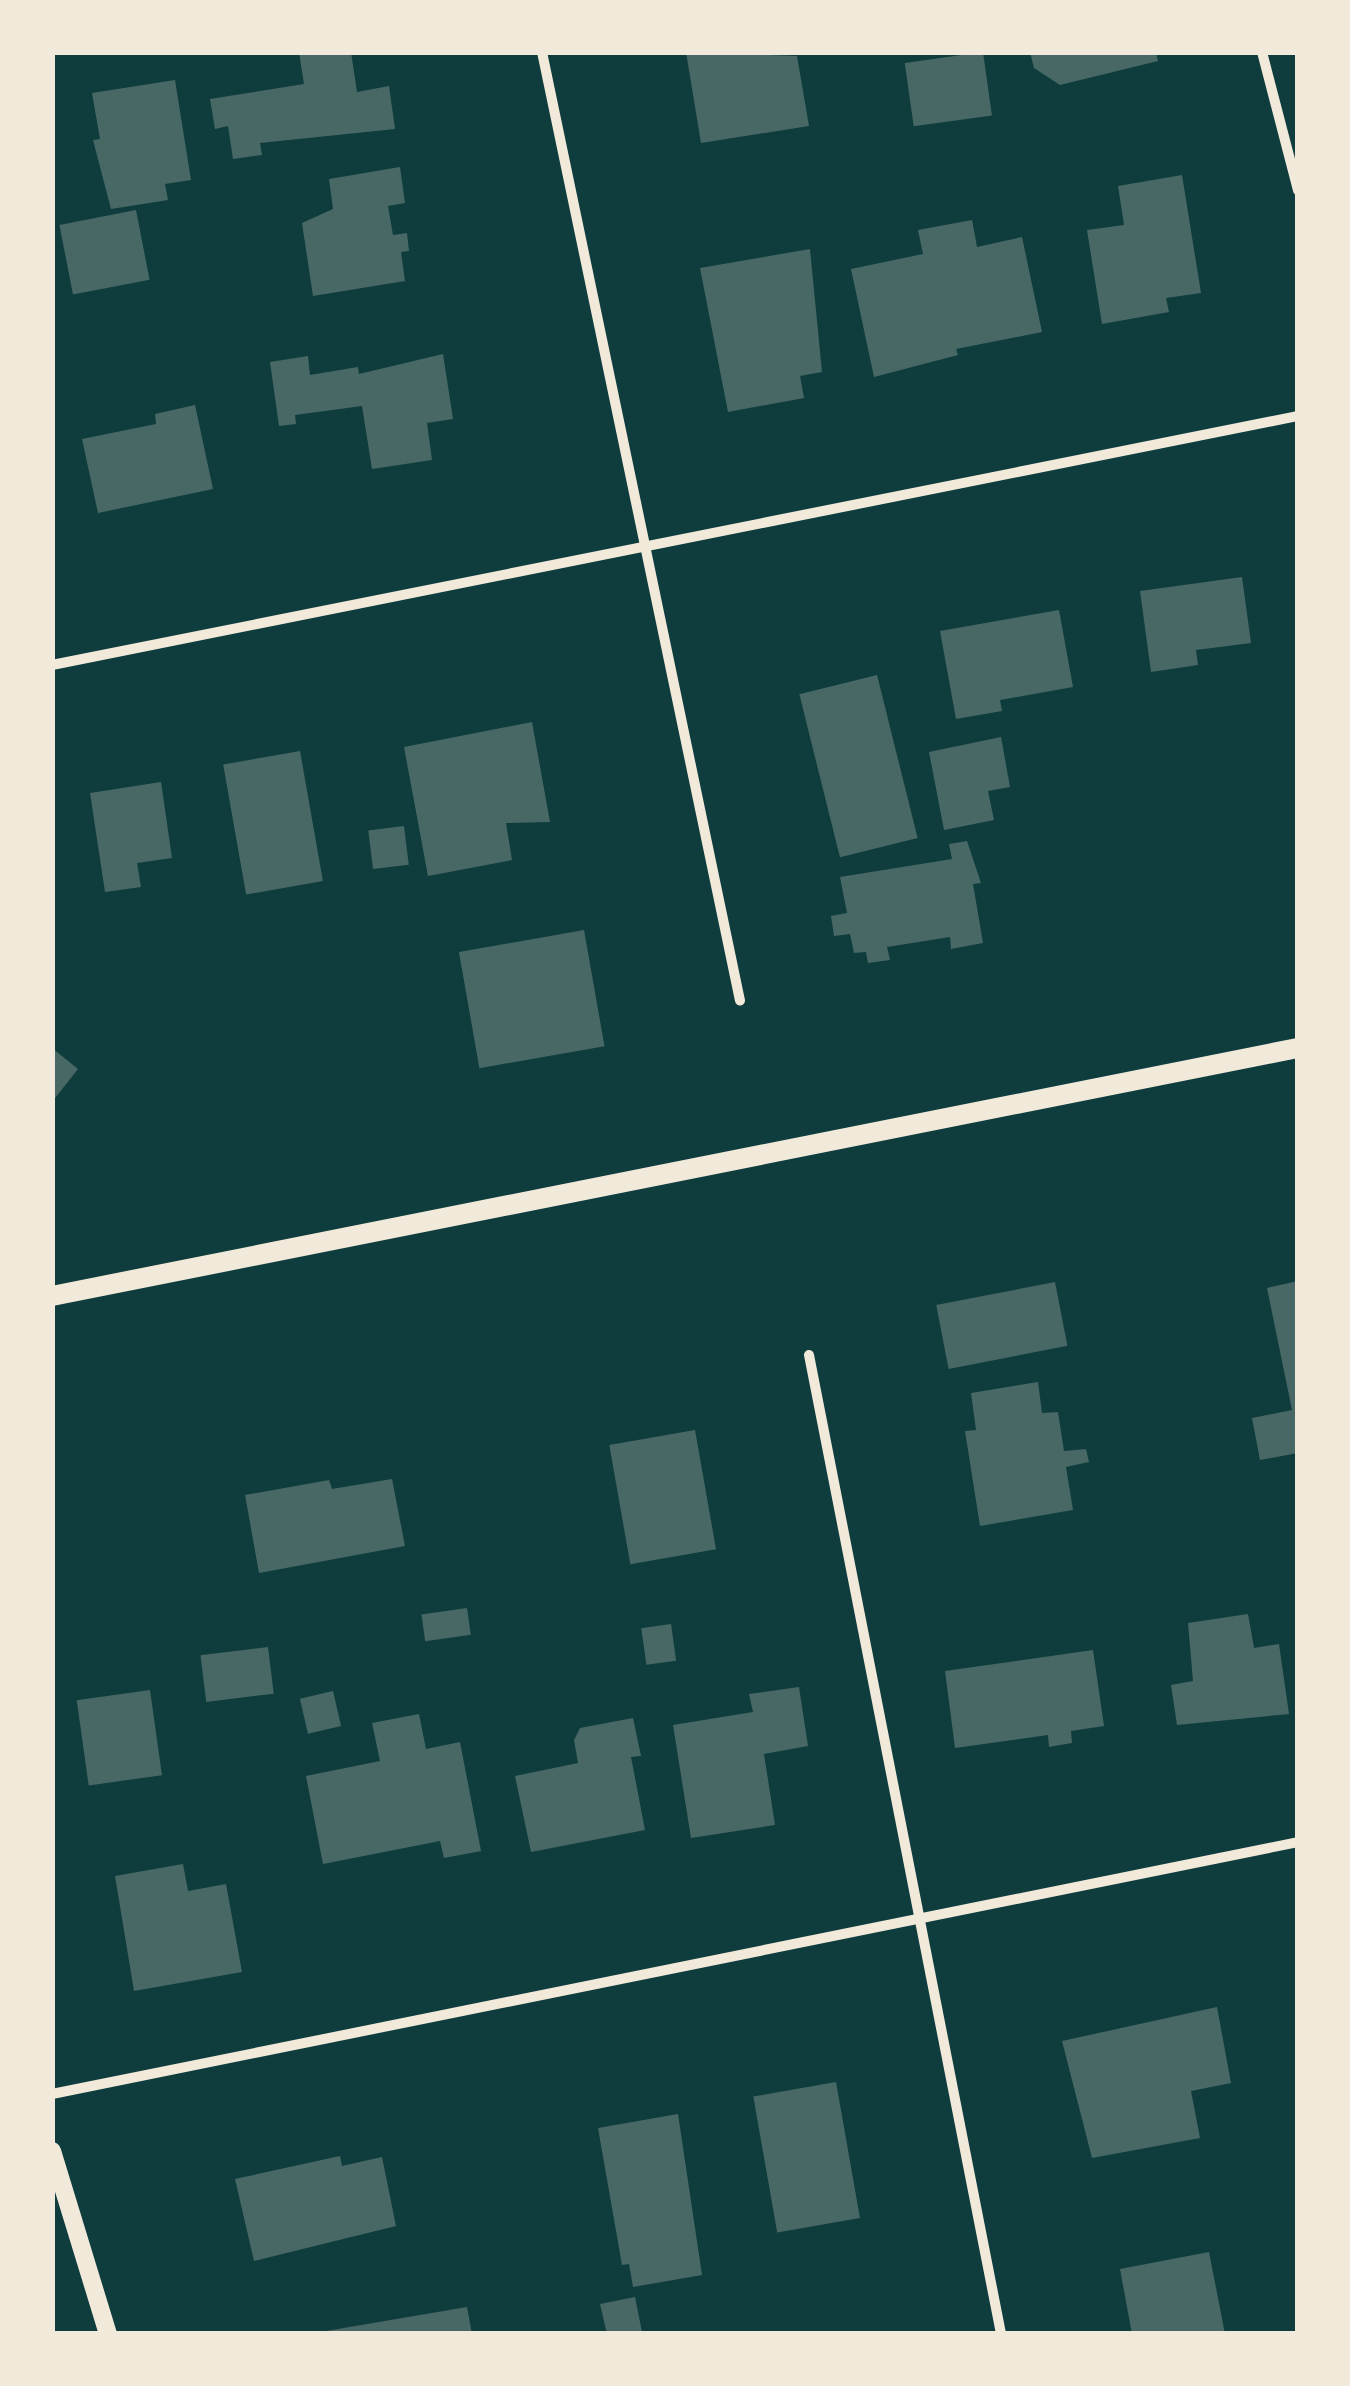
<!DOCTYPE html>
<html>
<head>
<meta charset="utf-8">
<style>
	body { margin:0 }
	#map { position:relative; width:1350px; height:2386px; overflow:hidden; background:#0f3d3e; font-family:Raleway,sans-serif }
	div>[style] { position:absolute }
	.building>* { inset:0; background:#486865; transform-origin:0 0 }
	.minor>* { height:10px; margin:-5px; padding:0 5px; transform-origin:5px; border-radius:5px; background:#f1e9da }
	.tertiary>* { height:18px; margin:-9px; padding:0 9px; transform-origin:9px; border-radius:9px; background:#f1e9da }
	.secondary>* { height:20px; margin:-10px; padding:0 10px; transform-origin:10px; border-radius:10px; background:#f1e9da }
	span { translate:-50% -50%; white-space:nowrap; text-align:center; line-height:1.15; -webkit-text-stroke:9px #f1e9da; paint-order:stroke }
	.frame { position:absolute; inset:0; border:55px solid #f1e9da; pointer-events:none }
</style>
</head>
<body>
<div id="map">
	<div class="building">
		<div style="clip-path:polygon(299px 52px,351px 52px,357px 92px,389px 86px,395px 129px,260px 143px,262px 155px,233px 159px,228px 126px,215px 129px,210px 99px,304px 84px)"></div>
		<div style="clip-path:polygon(686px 52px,797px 56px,809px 126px,701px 143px)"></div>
		<div style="left:983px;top:52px;width:64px;height:79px;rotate:82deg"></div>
		<div style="clip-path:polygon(1030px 52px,1156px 52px,1158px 61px,1060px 85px,1034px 68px)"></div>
		<div style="clip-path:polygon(175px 80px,191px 180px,165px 184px,168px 200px,111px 209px,93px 140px,100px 139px,92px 93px)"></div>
		<div style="clip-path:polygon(400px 167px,405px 203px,388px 206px,393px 235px,407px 233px,409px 251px,401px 252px,405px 281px,313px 296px,302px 223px,333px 209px,329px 179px)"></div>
		<div style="clip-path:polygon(1182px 175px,1201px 293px,1166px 298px,1169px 312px,1102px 324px,1087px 230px,1124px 225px,1118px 186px)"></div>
		<div style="left:136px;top:210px;width:71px;height:78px;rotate:79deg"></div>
		<div style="clip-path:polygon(972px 220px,977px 247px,1022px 237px,1042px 332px,956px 349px,958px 355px,874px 377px,851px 269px,923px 254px,918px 230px)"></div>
		<div style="clip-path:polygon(810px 249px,822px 372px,800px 376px,804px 398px,728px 412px,700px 268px)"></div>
		<div style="clip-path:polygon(443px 354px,453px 419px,427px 423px,432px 460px,372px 469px,362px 406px,295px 415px,296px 424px,279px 426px,270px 362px,308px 356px,310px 375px,358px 367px,359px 374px)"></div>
		<div style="clip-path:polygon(195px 405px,213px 489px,98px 513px,82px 439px,156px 424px,155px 414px)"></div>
		<div style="clip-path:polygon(1242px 577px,1251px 643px,1196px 650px,1198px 665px,1151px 672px,1140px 591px)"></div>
		<div style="clip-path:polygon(1059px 610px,1073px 687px,1000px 700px,1002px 711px,956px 719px,940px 631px)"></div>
		<div style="left:877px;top:675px;width:168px;height:80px;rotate:76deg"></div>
		<div style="clip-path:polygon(532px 722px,550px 822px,506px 823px,512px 860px,428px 876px,404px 747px)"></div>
		<div style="clip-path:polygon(1001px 737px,1010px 787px,988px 791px,994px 820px,944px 830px,929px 752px)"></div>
		<div style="left:300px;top:751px;width:132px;height:78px;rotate:80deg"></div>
		<div style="clip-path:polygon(161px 782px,172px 858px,137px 863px,141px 887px,105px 892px,90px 793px)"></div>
		<div style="left:404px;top:826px;width:39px;height:36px;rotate:83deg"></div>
		<div style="clip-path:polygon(967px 841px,981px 883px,973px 884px,983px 943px,951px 949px,950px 937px,887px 947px,890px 960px,868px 963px,866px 952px,854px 953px,850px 934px,834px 936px,831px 916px,847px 913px,840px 877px,952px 859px,949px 844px)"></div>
		<div style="left:584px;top:930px;width:118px;height:127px;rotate:80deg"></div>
		<div style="clip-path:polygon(52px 1048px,78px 1069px,52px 1102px)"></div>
		<div style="clip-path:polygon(1298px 1281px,1298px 1453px,1260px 1460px,1252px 1418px,1292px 1410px,1267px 1288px)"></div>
		<div style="left:1055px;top:1282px;width:65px;height:121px;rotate:79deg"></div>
		<div style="clip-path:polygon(1038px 1382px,1042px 1413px,1058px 1412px,1064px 1451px,1086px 1449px,1089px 1462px,1066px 1467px,1073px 1510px,980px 1526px,965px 1431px,976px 1430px,971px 1393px)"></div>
		<div style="left:695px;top:1430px;width:121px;height:87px;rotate:80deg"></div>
		<div style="clip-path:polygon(392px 1479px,405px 1546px,259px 1573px,245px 1495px,329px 1480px,332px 1489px)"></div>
		<div style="left:467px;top:1608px;width:27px;height:46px;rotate:82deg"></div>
		<div style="clip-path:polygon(1248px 1614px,1254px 1648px,1279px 1644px,1289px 1714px,1177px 1725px,1171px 1685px,1193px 1681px,1188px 1623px)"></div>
		<div style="left:671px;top:1624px;width:37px;height:30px;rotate:82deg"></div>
		<div style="left:268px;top:1647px;width:47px;height:68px;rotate:83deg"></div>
		<div style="clip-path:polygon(1093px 1650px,1104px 1726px,1071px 1731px,1072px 1743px,1049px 1747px,1048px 1735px,955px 1748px,945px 1671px)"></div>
		<div style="clip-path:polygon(799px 1687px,808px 1746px,764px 1754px,775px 1825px,691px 1838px,673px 1725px,753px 1712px,749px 1694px)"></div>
		<div style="left:150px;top:1690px;width:86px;height:74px;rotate:82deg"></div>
		<div style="left:333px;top:1691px;width:36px;height:34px;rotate:77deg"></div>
		<div style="clip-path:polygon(419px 1714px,426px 1749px,460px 1742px,481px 1851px,444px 1858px,440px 1841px,323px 1864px,306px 1776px,380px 1761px,372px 1723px)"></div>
		<div style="clip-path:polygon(633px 1718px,641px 1756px,631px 1757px,645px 1830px,531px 1852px,515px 1776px,578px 1763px,574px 1740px,580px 1728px)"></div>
		<div style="clip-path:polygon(183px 1864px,188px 1891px,226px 1884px,242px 1972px,134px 1991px,115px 1876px)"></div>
		<div style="clip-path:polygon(1217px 2007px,1231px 2083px,1191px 2091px,1200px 2138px,1092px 2158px,1062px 2041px)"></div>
		<div style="left:836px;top:2082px;width:138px;height:84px;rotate:80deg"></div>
		<div style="clip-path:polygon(678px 2114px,702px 2275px,633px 2287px,629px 2264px,622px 2265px,598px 2128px)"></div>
		<div style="clip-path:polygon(340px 2156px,342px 2166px,382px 2157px,396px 2226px,254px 2261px,235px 2179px)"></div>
		<div style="clip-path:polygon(1209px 2252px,1225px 2334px,1132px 2334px,1120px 2269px)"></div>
		<div style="clip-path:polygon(635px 2297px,642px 2332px,607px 2334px,600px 2304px)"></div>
		<div style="clip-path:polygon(467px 2307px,472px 2334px,326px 2334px,326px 2331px)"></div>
	</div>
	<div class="minor">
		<div style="left:542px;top:52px;width:969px;rotate:78.21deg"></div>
		<div style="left:1262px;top:52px;width:143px;rotate:75.4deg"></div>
		<div style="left:52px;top:665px;width:1271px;rotate:-11.3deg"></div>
		<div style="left:809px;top:1355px;width:998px;rotate:78.9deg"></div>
		<div style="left:52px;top:2094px;width:1271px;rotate:-11.43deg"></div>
	</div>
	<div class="tertiary">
		<div style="left:52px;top:2151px;width:191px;rotate:73deg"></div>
	</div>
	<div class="secondary">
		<div style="left:52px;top:1296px;width:1270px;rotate:-11.26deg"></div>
	</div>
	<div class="frame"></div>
</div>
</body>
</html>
